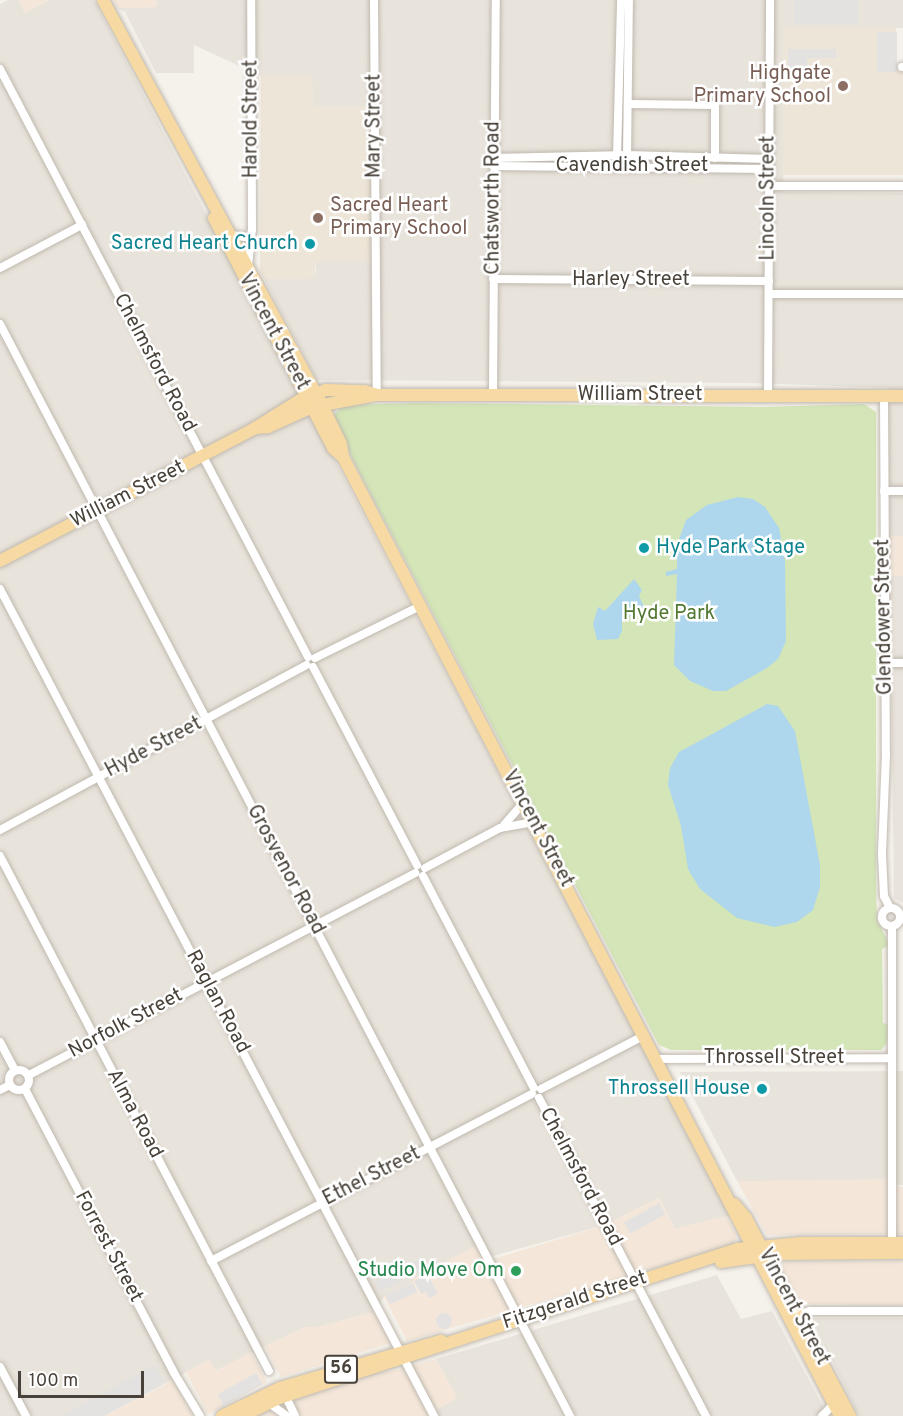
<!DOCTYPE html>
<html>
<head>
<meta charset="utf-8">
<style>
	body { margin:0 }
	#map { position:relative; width:903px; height:1416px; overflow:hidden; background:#f5f2ec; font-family:Overpass,sans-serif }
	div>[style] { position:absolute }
	.residential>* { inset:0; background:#e8e3db }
	.commercial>* { inset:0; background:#f4e7da; transform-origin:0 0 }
	.education>* { inset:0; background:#ede5d7 }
	.green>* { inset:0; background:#d4e6b8 }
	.parking>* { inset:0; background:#e4e2e0; transform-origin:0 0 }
	.round { border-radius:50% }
	.water>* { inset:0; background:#aed6ec }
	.roads { filter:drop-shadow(0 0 2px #c0b9af) drop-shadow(0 0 2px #c0b9af) }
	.minor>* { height:8px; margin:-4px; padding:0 4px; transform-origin:4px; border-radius:4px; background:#fff }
	.minor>.ring { margin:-4px; padding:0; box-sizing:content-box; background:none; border:8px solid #fff; border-radius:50% }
	.primary>* { height:12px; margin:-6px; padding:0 6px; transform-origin:6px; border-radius:6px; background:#f7daa3 }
	.dots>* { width:16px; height:16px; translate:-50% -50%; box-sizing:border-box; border:3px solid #fff; border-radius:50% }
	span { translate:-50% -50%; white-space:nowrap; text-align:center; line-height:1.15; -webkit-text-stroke:5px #fff; paint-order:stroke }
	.shield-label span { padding:2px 4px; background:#fff; border:2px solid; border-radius:4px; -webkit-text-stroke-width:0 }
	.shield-label { font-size:18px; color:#49423a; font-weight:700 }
	.education-label { font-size:20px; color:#785e54 }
	.right { translate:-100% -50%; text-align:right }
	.left { translate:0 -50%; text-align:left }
	.street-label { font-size:20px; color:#49423a }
	.culture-label { font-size:20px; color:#0d838f }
	.park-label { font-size:20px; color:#507830 }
	.leisure-label { font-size:20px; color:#27864d }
	.scale { position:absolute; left:18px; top:1371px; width:126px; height:27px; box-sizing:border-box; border:3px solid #49423a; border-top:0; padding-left:8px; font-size:18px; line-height:21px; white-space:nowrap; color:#49423a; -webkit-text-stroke:4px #fff; paint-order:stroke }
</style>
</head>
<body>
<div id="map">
	<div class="residential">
		<div style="clip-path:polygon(8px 0,19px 0,25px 13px,49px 0,94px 0,730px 1215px,675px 1229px,659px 1198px,605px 1225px,413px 1278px,413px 1282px,384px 1297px,375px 1312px,317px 1327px,305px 1327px,215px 1371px,209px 1360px,105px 1416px,0 1416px,0 4px)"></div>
		<div style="clip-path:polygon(157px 0,903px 0,903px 28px,783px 28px,783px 192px,903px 193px,903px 903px,894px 898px,888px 388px,752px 383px,317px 380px,264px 279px,313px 278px,316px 271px,312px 76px,261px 76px,194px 45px,194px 73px,156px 73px,125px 12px,117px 8px,157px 7px)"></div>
		<div style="clip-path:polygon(903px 1071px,903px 1185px,737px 1181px,680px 1072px)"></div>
		<div style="clip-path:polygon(717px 1275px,741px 1319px,772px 1311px,828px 1416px,436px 1416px,433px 1411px,457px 1398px,436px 1359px)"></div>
		<div style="clip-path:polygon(811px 1318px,903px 1318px,903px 1416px,859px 1416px)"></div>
	</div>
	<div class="commercial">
		<div style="clip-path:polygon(19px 0,49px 0,25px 13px)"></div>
		<div style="clip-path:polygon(113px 0,157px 0,157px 7px,117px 8px)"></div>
		<div style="left:884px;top:536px;width:19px;height:40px"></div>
		<div style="clip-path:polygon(892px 1179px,892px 1188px,903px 1187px,903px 1234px,767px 1235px,737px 1181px)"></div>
		<div style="clip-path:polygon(659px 1198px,675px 1229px,726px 1216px,737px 1236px,733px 1245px,407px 1341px,384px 1297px,413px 1282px,434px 1321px,412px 1279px,481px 1243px,490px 1260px,605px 1225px)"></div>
		<div style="clip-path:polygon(903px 1261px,903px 1305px,801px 1304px,781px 1267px,784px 1262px)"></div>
		<div style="clip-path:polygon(375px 1312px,391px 1343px,281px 1377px,265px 1346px,305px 1327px,317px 1327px)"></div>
		<div style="clip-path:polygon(251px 1352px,267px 1382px,208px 1414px,186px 1372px,209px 1360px,216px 1371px)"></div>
		<div style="clip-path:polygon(436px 1359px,457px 1398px,434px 1411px,436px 1416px,220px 1416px,276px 1386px,398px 1370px)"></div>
		<div style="clip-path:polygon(173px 1380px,193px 1416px,105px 1416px,149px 1393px)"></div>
	</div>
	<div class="education">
		<div style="clip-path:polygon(783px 28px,896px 28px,896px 63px,903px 67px,903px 175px,783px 175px)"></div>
		<div style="clip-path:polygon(261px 76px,312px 76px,313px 106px,375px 106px,377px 261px,316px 261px,314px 278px,264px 279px,260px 272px)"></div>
	</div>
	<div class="green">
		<div style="clip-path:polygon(414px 403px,765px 407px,864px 404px,876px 412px,876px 887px,877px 920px,890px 945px,882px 949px,883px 1023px,889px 1025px,887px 1043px,881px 1050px,671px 1050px,659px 1045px,355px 464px,333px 416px,343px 405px)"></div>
	</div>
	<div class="parking">
		<div style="left:794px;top:0;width:64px;height:24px"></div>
		<div style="left:877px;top:32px;width:20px;height:40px"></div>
		<div style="clip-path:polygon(788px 49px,836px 49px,836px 58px,807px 58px,807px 72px,788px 71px)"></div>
		<div style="left:659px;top:1203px;width:13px;height:40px;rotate:61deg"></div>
		<div style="left:419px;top:1259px;width:11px;height:49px;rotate:63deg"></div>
		<div style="clip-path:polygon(427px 1274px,438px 1294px,429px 1298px,426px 1292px,421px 1294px,414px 1281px)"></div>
		<div style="left:413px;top:1283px;width:10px;height:30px;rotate:66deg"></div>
		<div class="round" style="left:436px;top:1313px;width:16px;height:16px"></div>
		<div style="clip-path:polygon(155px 1365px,164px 1383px,103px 1416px,60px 1416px)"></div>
		<div style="left:256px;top:1373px;width:13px;height:44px;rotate:61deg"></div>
	</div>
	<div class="water">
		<div style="clip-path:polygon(738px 497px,753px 499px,765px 507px,779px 528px,785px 561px,786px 641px,778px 659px,767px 668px,726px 691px,713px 691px,690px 681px,674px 665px,677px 574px,666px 576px,666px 572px,677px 569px,677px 545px,686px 520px,707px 505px)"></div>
		<div style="clip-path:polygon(634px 579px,642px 590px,639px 595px,644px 608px,636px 616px,622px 617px,622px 631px,618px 639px,597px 640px,593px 624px,598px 607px,605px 611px)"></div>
		<div style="clip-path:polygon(767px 704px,778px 706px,795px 731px,820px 865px,820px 887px,813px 910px,797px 922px,774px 927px,737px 918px,700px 889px,688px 869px,681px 826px,668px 785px,670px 768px,679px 752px)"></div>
	</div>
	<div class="roads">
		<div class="minor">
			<div style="left:374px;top:0;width:395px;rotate:89.6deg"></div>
			<div style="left:902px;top:67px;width:1px"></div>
			<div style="left:0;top:69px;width:664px;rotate:62.35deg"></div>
			<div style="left:629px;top:104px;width:86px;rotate:0.7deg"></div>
			<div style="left:715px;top:105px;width:53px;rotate:90deg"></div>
			<div style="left:617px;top:157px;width:157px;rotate:-88.5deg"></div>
			<div style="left:627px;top:157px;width:157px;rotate:-89.3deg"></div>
			<div style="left:494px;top:158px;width:133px;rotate:-1.3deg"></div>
			<div style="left:627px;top:155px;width:142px;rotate:1.6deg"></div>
			<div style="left:494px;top:166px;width:276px;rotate:0.6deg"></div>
			<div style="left:770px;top:186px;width:133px"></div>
			<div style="left:232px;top:235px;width:20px;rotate:9deg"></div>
			<div style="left:248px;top:266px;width:36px;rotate:-84deg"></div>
			<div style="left:252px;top:230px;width:230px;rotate:-90.2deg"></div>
			<div style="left:0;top:268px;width:93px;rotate:-27.7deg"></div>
			<div style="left:493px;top:279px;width:276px;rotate:0.4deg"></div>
			<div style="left:769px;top:294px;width:134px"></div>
			<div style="left:0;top:324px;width:1232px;rotate:62.44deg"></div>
			<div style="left:493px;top:395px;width:395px;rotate:-89.6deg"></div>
			<div style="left:884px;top:396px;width:358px;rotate:89.7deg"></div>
			<div style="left:886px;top:754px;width:101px;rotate:92.3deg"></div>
			<div style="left:882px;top:855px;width:41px;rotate:87.2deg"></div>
			<div style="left:884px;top:896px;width:13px;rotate:63deg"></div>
			<div style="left:768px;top:397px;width:397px;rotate:-89.7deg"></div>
			<div style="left:884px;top:491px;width:19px"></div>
			<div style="left:0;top:589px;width:934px;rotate:62.31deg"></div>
			<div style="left:315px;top:658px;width:117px;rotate:-26.3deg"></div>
			<div style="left:885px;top:663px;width:18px"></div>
			<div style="left:313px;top:667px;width:224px;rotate:62.3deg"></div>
			<div style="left:504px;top:825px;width:29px;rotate:-49deg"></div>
			<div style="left:0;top:830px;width:348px;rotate:-28.3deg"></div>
			<div style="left:0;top:856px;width:581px;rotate:62.42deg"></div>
			<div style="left:425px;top:868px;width:85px;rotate:-28.1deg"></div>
			<div style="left:500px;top:828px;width:34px;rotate:-10deg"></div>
			<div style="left:423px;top:876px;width:239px;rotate:62.4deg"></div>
			<div class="ring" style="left:882px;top:908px;width:10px;height:10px"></div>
			<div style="left:892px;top:927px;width:318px;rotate:90deg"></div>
			<div style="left:0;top:1042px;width:32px;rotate:62deg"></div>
			<div style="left:657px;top:1059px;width:235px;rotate:-0.2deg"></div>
			<div class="ring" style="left:9px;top:1070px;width:12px;height:12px"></div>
			<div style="left:29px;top:1075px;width:436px;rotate:-27.6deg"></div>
			<div style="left:25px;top:1089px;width:321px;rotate:62.3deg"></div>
			<div style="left:174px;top:1373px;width:50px;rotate:58.8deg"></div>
			<div style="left:541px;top:1089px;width:117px;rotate:-27.4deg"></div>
			<div style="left:0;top:1090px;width:11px;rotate:-27deg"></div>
			<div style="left:539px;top:1098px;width:359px;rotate:62.3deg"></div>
			<div style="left:211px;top:1261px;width:362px;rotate:-27.5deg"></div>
			<div style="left:797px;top:1315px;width:14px;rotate:-17deg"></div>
			<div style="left:810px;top:1311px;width:93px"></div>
			<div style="left:0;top:1367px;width:55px;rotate:62deg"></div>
			<div style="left:284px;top:1393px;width:25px;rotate:64deg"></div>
			<div style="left:269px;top:1403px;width:22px;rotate:36deg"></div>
			<div style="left:822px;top:1416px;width:17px;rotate:-45deg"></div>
		</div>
		<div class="primary">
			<div style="left:103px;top:0;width:460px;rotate:61.6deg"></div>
			<div style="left:322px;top:405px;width:43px;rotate:64deg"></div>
			<div style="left:341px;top:444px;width:13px;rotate:81deg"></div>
			<div style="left:343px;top:457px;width:1080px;rotate:62.6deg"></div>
			<div style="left:214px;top:218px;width:259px;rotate:62.6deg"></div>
			<div style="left:333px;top:448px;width:13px;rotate:42deg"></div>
			<div style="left:255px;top:428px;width:13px;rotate:-4deg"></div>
			<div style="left:268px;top:427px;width:48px;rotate:-24.4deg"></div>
			<div style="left:312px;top:407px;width:66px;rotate:-10.5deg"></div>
			<div style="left:0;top:561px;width:288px;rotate:-27.5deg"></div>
			<div style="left:255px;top:428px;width:53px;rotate:-31.9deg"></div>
			<div style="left:300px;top:400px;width:28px;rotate:-21deg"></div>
			<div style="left:326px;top:390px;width:38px;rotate:2deg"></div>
			<div style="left:364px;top:391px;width:14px;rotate:17deg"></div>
			<div style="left:377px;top:395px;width:526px;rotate:0.11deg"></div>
			<div style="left:734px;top:1204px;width:18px;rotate:49deg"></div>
			<div style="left:746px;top:1218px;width:224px;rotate:62.3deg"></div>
			<div style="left:721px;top:1262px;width:57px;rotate:-8.1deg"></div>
			<div style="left:777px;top:1254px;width:126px;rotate:-0.5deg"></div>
			<div style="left:222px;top:1416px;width:64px;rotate:-25.8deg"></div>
			<div style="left:280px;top:1388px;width:168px;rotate:-16.3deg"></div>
			<div style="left:242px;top:1416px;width:41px;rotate:-25.9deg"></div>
			<div style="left:279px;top:1398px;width:483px;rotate:-18deg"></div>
			<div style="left:738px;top:1249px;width:64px;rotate:-5.4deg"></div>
			<div style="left:802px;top:1243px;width:101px"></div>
		</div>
	</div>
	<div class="dots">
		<div style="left:843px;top:86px;background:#8d6e63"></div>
		<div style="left:318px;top:218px;background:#8d6e63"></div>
		<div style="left:310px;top:244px;background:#0f9aa8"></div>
		<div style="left:644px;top:548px;background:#0f9aa8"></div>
		<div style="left:762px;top:1089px;background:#0f9aa8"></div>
		<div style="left:516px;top:1271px;background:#2e9e5b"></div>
	</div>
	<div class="shield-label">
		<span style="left:341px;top:1369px">56</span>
	</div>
	<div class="education-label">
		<span class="right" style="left:831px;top:86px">Highgate<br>Primary School</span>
		<span class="left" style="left:330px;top:218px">Sacred Heart<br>Primary School</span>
	</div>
	<div class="street-label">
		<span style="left:252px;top:119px;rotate:-90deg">Harold Street</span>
		<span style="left:375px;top:126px;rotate:-90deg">Mary Street</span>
		<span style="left:632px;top:166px">Cavendish Street</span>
		<span style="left:494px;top:198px;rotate:-90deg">Chatsworth Road</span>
		<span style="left:769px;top:198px;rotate:-90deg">Lincoln Street</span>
		<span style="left:631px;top:280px">Harley Street</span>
		<span style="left:273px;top:332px;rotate:62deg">Vincent Street</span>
		<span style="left:154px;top:363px;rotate:62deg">Chelmsford Road</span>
		<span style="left:640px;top:395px">William Street</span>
		<span style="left:128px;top:495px;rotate:-27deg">William Street</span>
		<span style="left:885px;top:617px;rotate:-91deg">Glendower Street</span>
		<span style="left:154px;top:748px;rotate:-28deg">Hyde Street</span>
		<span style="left:537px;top:829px;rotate:62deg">Vincent Street</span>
		<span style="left:285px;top:870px;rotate:62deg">Grosvenor Road</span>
		<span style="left:217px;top:1002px;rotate:62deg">Raglan Road</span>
		<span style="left:126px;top:1024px;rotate:-28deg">Norfolk Street</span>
		<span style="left:774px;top:1058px">Throssell Street</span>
		<span style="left:134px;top:1114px;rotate:62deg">Alma Road</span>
		<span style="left:372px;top:1177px;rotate:-27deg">Ethel Street</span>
		<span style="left:580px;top:1177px;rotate:62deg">Chelmsford Road</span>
		<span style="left:108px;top:1247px;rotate:62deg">Forrest Street</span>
		<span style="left:575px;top:1301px;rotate:-18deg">Fitzgerald Street</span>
		<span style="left:793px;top:1307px;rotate:62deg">Vincent Street</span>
	</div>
	<div class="culture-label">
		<span class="right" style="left:298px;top:244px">Sacred Heart Church</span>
		<span class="left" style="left:656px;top:548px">Hyde Park Stage</span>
		<span class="right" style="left:750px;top:1089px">Throssell House</span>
	</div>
	<div class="park-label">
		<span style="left:669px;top:614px">Hyde Park</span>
	</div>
	<div class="leisure-label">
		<span class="right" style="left:504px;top:1271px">Studio Move Om</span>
	</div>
	<div class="scale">100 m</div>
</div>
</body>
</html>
